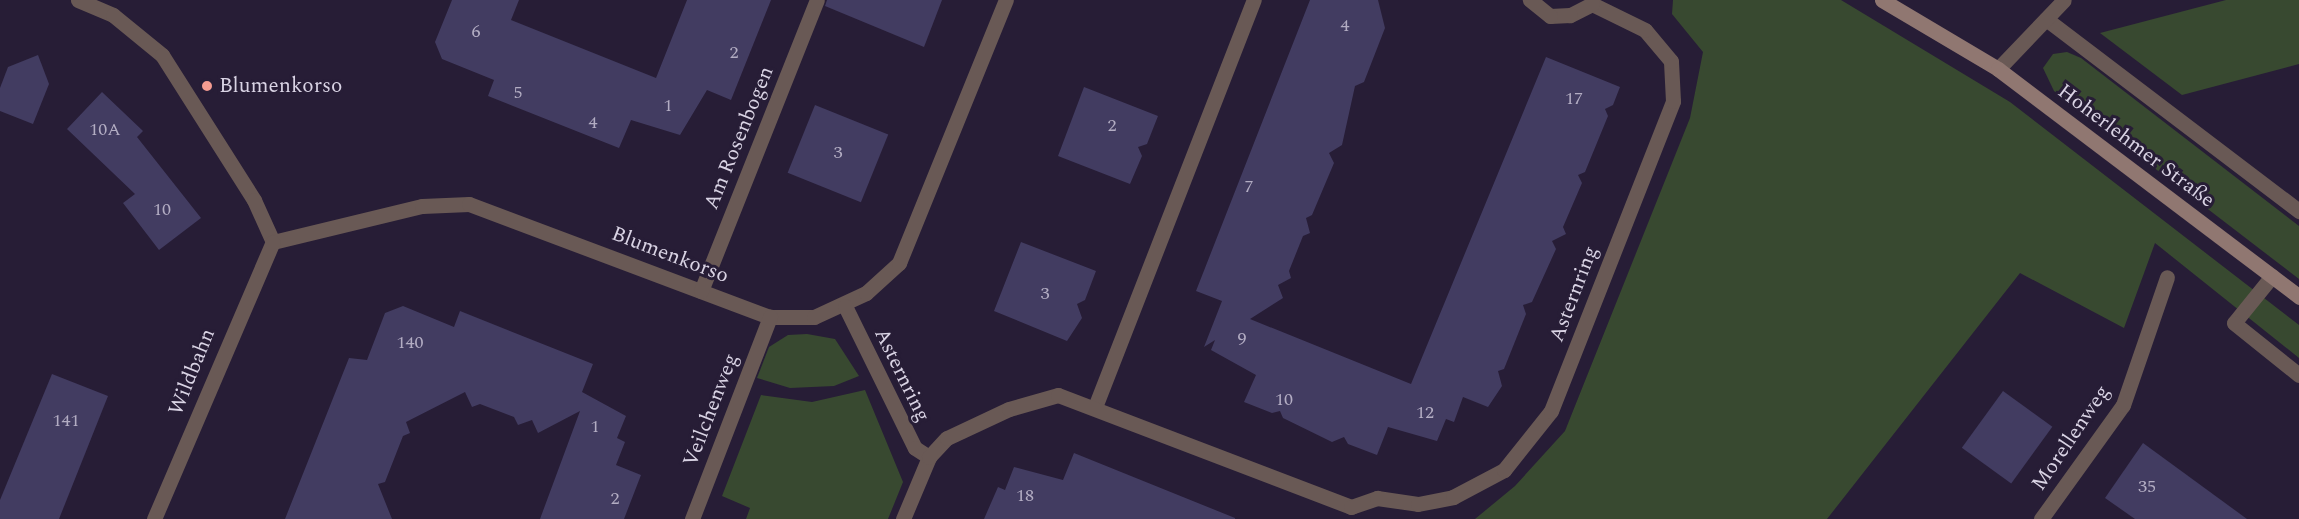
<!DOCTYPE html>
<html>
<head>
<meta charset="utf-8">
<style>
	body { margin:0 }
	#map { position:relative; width:2299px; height:519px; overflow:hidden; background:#271d36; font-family:Spectral,serif }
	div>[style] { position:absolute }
	.green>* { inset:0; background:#384930 }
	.building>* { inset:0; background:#423c61; transform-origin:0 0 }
	.street>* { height:15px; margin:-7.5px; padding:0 7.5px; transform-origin:7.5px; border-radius:7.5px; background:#695955 }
	.secondary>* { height:15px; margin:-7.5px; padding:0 7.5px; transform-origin:7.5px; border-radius:7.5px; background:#907771 }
	.dots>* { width:16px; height:16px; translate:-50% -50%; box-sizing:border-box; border:3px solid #271d36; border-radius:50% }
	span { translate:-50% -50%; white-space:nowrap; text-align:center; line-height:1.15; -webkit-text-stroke:6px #271d36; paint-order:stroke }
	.number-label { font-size:18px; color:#b3adc3 }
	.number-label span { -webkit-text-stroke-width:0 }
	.poi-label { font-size:21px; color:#d9d3e4 }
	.left { translate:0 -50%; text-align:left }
	.street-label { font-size:21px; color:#d9d3e4 }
</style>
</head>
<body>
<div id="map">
	<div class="green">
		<div style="clip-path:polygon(1673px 0,1841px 0,2010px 102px,2299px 325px,2299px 358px,2155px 243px,2124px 328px,2020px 273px,1827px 519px,1475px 519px,1515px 486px,1565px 431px,1690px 118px,1703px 52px,1672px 14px)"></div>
		<div style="clip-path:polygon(2226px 0,2299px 0,2299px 64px,2182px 95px,2100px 33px)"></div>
		<div style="clip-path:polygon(2067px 52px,2081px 58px,2299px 226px,2299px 279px,2054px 91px,2043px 68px,2053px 54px)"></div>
		<div style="clip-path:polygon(807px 334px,835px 339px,859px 376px,834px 386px,790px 388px,757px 378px,769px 347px,788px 335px)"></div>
		<div style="clip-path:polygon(865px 390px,903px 482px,888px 519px,746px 519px,750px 508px,722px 496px,761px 395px,812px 402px)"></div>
	</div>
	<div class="building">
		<div style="clip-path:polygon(452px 0,519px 0,511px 20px,656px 78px,687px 0,771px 0,731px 100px,707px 90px,680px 135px,631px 120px,619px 148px,488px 96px,494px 80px,442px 59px,435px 42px)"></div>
		<div style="clip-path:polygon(827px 0,942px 0,924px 47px,825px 6px)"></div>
		<div style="clip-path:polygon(1310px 0,1378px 0,1385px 28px,1364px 82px,1355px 86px,1342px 145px,1329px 153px,1334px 163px,1312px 215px,1306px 218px,1310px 233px,1303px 236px,1289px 271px,1291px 278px,1278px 285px,1283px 298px,1250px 319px,1411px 384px,1546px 57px,1620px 87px,1613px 105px,1605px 109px,1608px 116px,1585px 172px,1578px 175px,1582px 183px,1563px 227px,1566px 234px,1552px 241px,1556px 249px,1532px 302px,1523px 305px,1526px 314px,1504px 369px,1498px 371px,1502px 386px,1488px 407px,1463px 397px,1454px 422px,1446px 419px,1437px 441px,1388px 427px,1377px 455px,1348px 444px,1344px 437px,1332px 442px,1283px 418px,1280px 411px,1272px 413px,1244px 402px,1256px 375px,1211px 350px,1215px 340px,1204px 347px,1222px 301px,1196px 291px)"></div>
		<div style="clip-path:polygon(38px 55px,49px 84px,33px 124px,0 111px,0 88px,8px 67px)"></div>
		<div style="clip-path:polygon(1084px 87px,1158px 116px,1147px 144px,1138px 147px,1142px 156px,1130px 184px,1058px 156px)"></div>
		<div style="clip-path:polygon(102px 92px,143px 131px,137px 137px,201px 218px,159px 250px,123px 203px,135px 194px,67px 129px)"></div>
		<div style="left:815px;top:105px;width:79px;height:73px;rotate:22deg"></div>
		<div style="clip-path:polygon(1021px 242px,1096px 271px,1085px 300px,1077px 304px,1082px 318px,1067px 341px,994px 311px)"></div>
		<div style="clip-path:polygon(403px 306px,454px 327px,460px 311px,593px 364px,582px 392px,626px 416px,617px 438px,625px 442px,616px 465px,641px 475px,624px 519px,540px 519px,580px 411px,538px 433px,532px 420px,518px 425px,514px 417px,480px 404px,472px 407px,465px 392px,406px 422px,410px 433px,403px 436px,385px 482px,378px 484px,392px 519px,285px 519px,349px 358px,367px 360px,385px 313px)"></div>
		<div style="clip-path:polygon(52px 374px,108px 396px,59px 519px,0 519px,0 500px)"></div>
		<div style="left:2003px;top:391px;width:61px;height:70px;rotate:36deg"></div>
		<div style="clip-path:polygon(2143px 443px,2247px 519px,2135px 519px,2105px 498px)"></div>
		<div style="clip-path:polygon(1074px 453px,1235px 518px,1235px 519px,984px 519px,998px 487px,1005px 490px,1014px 467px,1063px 480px)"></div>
	</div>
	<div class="street">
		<div style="left:78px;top:0;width:38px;rotate:23deg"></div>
		<div style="left:113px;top:15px;width:63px;rotate:39.2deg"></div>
		<div style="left:162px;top:55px;width:172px;rotate:57.6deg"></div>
		<div style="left:254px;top:200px;width:46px;rotate:65.7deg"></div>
		<div style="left:2046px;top:19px;width:318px;rotate:37.2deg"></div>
		<div style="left:1998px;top:69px;width:95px;rotate:-46.3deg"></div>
		<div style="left:273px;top:242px;width:153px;rotate:-13.6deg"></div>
		<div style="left:422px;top:206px;width:47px;rotate:-2.4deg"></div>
		<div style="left:469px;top:204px;width:322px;rotate:20.6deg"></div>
		<div style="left:770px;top:317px;width:44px"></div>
		<div style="left:814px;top:317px;width:57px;rotate:-24.8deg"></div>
		<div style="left:866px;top:293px;width:45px;rotate:-42.3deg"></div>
		<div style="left:899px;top:263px;width:284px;rotate:-67.9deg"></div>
		<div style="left:2272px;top:276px;width:60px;rotate:129deg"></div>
		<div style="left:2234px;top:323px;width:83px;rotate:38.7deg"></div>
		<div style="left:701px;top:291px;width:313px;rotate:-68.3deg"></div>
		<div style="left:845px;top:306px;width:158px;rotate:63.8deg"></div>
		<div style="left:915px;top:448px;width:17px;rotate:33deg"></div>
		<div style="left:1095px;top:407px;width:437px;rotate:-68.7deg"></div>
		<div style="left:154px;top:519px;width:301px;rotate:-66.8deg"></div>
		<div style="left:692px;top:519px;width:217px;rotate:-68.9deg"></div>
		<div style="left:903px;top:519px;width:67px;rotate:-67.2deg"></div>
		<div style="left:929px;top:457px;width:26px;rotate:-47deg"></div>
		<div style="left:947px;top:438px;width:68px;rotate:-25.1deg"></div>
		<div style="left:1009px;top:409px;width:51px;rotate:-15.9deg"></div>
		<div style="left:1058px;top:395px;width:314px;rotate:20.9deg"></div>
		<div style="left:1351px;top:507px;width:28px;rotate:-19deg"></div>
		<div style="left:1377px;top:498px;width:41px;rotate:8.3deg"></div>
		<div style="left:1418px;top:504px;width:36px;rotate:-11deg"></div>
		<div style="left:1453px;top:497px;width:58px;rotate:-27.9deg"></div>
		<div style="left:1504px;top:470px;width:75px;rotate:-51.5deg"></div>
		<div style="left:1551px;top:411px;width:333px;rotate:-68.5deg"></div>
		<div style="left:1673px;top:101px;width:40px;rotate:-92.9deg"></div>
		<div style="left:1671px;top:61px;width:40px;rotate:-130deg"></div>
		<div style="left:1645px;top:30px;width:59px;rotate:-153.9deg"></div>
		<div style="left:1592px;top:4px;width:25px;rotate:153deg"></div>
		<div style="left:1570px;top:15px;width:20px;rotate:177deg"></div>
		<div style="left:1550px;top:16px;width:26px;rotate:-141deg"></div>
		<div style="left:2041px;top:519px;width:140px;rotate:-54.3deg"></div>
		<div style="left:2123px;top:405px;width:135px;rotate:-71deg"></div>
	</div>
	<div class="secondary">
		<div style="left:1882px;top:0;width:135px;rotate:30.7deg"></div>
		<div style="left:1998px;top:69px;width:378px;rotate:37.1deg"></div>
	</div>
	<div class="dots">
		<div style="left:207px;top:86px;background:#f59c91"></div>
	</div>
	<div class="number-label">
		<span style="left:1345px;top:26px">4</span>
		<span style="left:476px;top:32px">6</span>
		<span style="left:734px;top:53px">2</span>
		<span style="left:518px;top:93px">5</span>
		<span style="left:1574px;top:99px">17</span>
		<span style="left:668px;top:106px">1</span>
		<span style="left:593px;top:123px">4</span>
		<span style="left:1112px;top:126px">2</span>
		<span style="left:105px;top:130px">10A</span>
		<span style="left:838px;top:153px">3</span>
		<span style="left:1249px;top:187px">7</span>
		<span style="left:162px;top:210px">10</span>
		<span style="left:1045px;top:294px">3</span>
		<span style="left:1242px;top:339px">9</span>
		<span style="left:410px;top:343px">140</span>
		<span style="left:1284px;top:400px">10</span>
		<span style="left:1425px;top:413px">12</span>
		<span style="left:66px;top:421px">141</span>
		<span style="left:595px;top:427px">1</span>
		<span style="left:2147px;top:487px">35</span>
		<span style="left:1025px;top:496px">18</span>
		<span style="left:615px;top:499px">2</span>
	</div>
	<div class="poi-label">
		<span class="left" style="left:219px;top:86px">Blumenkorso</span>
	</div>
	<div class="street-label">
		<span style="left:739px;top:138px;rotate:-68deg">Am Rosenbogen</span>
		<span style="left:2136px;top:146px;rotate:37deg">Hoherlehmer Straße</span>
		<span style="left:670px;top:255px;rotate:21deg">Blumenkorso</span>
		<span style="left:1574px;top:294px;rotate:-69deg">Asternring</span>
		<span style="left:192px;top:372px;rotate:-68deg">Wildbahn</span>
		<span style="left:902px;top:375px;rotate:64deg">Asternring</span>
		<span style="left:711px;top:410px;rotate:-69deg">Veilchenweg</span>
		<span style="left:2071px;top:438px;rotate:-56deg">Morellenweg</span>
	</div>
</div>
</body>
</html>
